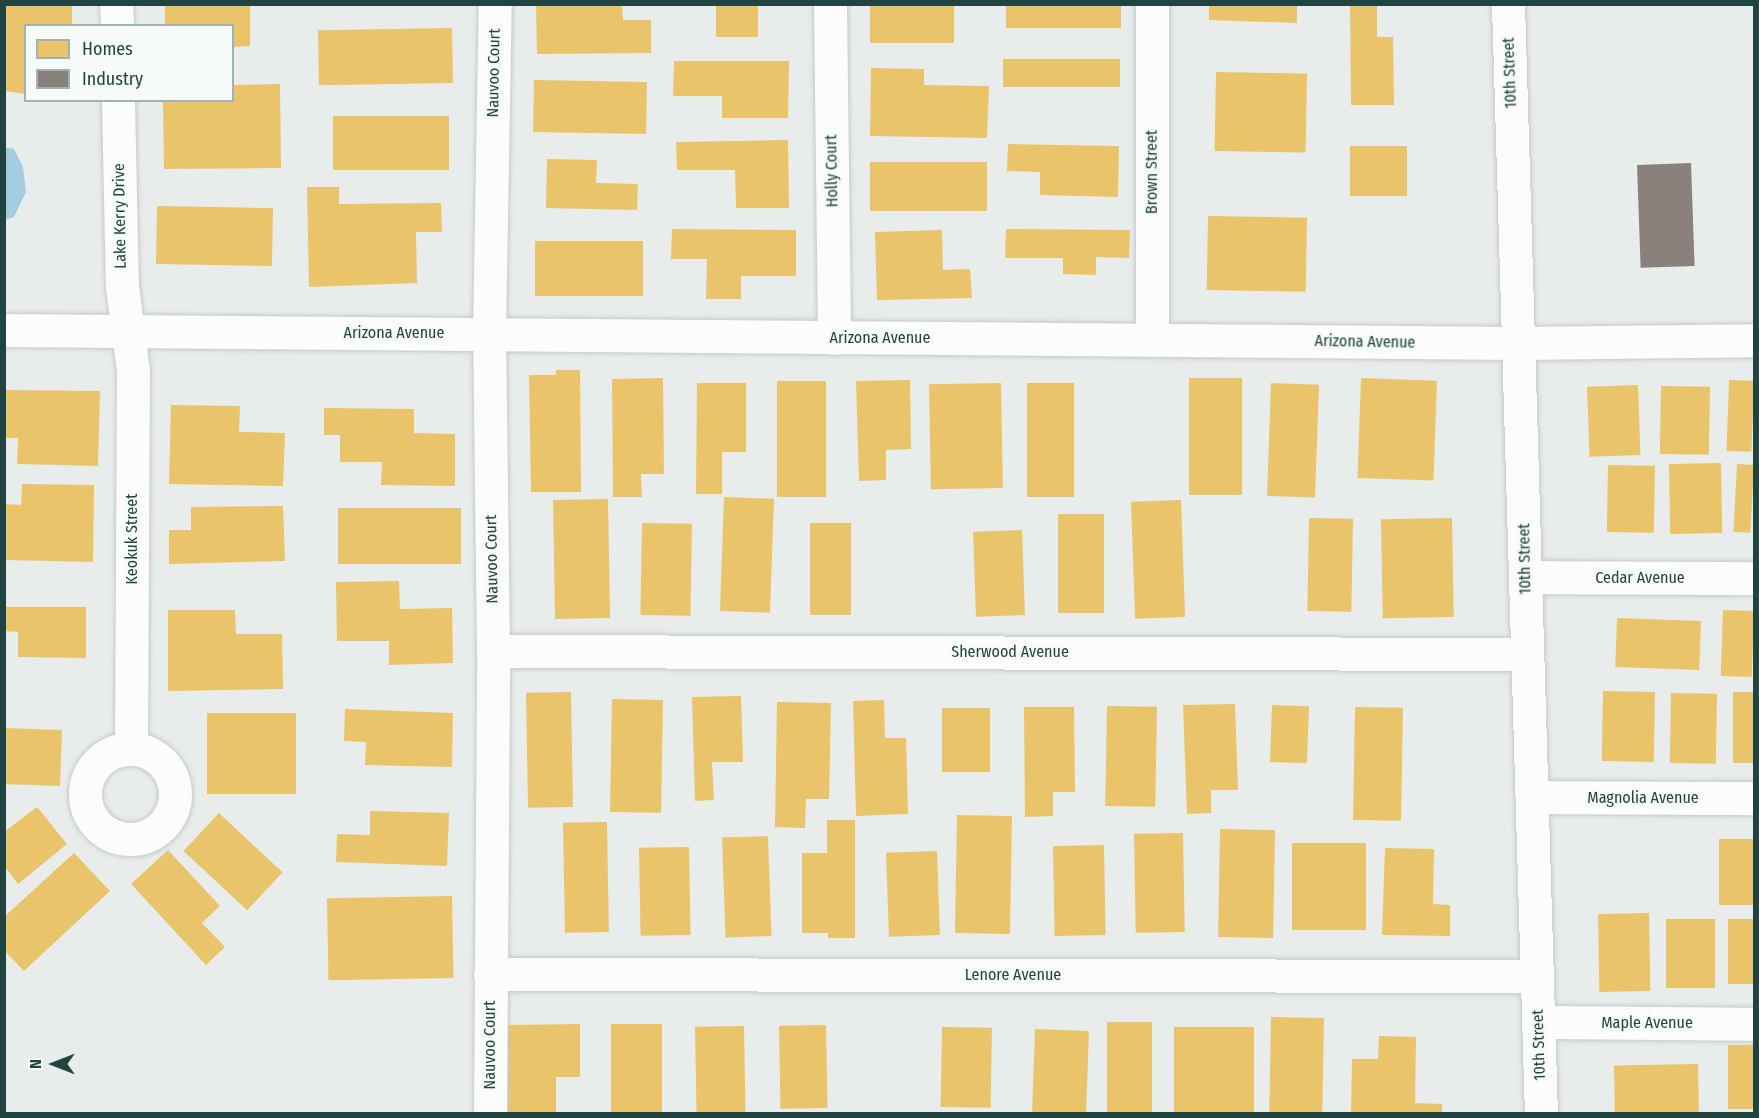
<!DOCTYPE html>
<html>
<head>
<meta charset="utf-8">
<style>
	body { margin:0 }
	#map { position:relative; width:1759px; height:1118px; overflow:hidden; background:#e8edec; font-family:"Fira Sans Condensed",sans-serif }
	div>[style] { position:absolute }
	.water>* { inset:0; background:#a5cddf }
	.homes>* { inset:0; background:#e9c46a; transform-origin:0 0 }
	.industry>* { inset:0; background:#8a817c; transform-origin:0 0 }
	.roads { filter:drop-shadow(0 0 2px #c5cac9) drop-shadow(0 0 2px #c5cac9) }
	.minor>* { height:33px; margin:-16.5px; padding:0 16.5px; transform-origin:16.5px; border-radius:16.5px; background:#fcfcfc }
	.minor>.ring { margin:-16.5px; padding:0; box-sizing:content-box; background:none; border:33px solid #fcfcfc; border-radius:50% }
	.tertiary>* { height:33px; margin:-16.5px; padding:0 16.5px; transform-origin:16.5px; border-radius:16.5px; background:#fcfcfc }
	span { translate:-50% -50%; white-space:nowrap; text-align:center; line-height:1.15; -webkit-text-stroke:6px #f6fbfa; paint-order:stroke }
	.street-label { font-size:16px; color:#224440 }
	.frame { position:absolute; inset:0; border:6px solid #224440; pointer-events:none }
	.legend { position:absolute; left:24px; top:24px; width:210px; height:78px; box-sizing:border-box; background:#f6fbfa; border:2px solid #a1b2b0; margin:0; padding:8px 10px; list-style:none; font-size:18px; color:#224440 }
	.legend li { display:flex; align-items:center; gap:12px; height:30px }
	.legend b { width:30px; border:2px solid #a1b2b0 }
	.north { position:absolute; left:24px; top:1034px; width:60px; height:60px; -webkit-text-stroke:4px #f6fbfa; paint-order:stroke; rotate:270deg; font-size:16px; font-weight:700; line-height:24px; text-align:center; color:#224440 }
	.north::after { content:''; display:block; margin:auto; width:21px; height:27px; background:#224440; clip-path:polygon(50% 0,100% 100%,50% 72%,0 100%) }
</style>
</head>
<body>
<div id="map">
	<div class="water">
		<div style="clip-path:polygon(4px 147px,14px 149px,23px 167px,26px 192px,14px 217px,5px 220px)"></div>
	</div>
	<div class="homes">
		<div style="clip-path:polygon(4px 4px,72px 4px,72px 26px,26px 26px,26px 94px,4px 91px)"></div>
		<div style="clip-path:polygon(165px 4px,250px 4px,250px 46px,232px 47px,232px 26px,165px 26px)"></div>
		<div style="clip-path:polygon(536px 4px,622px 4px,623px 20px,651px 20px,651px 53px,537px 54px)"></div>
		<div style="left:870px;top:4px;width:84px;height:39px"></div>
		<div style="left:1006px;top:4px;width:115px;height:24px"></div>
		<div style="clip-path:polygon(1209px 4px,1297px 4px,1297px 23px,1209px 20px)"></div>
		<div style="left:716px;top:5px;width:42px;height:32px"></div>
		<div style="clip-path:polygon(1377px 5px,1377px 37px,1393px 37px,1394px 105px,1351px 105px,1350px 6px)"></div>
		<div style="left:452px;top:28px;width:55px;height:134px;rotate:89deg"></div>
		<div style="left:1120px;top:59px;width:28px;height:117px;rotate:90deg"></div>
		<div style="clip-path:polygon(674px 61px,789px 61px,788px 118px,722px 118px,722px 96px,673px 96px)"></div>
		<div style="clip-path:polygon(871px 68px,924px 69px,924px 85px,989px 86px,987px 138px,870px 136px)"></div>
		<div style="left:1216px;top:72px;width:91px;height:79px;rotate:1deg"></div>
		<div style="left:534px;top:80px;width:113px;height:52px;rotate:1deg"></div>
		<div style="clip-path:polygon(280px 84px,281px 168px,164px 169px,163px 100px,232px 100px,232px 85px)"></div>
		<div style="left:333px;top:116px;width:116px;height:54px"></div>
		<div style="clip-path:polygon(788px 140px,789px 208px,736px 208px,735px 170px,677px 170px,676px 142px)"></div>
		<div style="clip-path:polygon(1008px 144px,1119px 146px,1118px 197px,1040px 195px,1040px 172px,1007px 171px)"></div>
		<div style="left:1407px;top:146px;width:50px;height:57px;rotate:90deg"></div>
		<div style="clip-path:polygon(547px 159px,597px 160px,596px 183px,638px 184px,637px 210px,546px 208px)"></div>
		<div style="left:987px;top:162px;width:49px;height:117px;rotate:90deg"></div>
		<div style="clip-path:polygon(307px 187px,339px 187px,339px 204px,441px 203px,442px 232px,416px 232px,417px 283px,309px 287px)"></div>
		<div style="left:157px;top:206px;width:116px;height:58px;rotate:1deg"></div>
		<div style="left:1208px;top:216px;width:99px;height:74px;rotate:1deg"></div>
		<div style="clip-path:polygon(672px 229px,796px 230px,796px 276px,741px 276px,741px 299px,706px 299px,707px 259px,671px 259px)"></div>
		<div style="clip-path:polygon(1006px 229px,1130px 230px,1129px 258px,1096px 257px,1096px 275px,1063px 274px,1063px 258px,1005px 258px)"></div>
		<div style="clip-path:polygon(942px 230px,943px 270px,970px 269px,972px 298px,877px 300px,875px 232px)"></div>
		<div style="left:535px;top:241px;width:108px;height:55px"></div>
		<div style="clip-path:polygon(556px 370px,580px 370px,581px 492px,531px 492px,529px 375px,556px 375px)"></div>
		<div style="clip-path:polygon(663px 378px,664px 474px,641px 474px,642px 497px,613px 497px,612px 379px)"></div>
		<div style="left:1242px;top:378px;width:117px;height:53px;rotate:90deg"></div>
		<div style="left:1361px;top:378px;width:76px;height:100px;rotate:2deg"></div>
		<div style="clip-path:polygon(910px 380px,911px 449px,886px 450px,886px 480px,859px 481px,856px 381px)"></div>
		<div style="left:1729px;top:380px;width:25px;height:71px;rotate:2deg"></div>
		<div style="left:777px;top:381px;width:49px;height:116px"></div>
		<div style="clip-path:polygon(697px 383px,746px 383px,746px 452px,722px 452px,722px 494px,696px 494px)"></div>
		<div style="left:1001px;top:383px;width:105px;height:72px;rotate:89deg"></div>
		<div style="left:1027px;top:383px;width:47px;height:114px"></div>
		<div style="left:1271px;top:383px;width:48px;height:113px;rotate:2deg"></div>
		<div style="left:1638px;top:385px;width:70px;height:51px;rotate:88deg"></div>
		<div style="left:1661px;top:386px;width:49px;height:68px;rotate:1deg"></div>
		<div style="clip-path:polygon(4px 390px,100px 391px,98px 466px,17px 464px,18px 438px,4px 438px)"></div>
		<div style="clip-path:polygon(171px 405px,240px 406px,239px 432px,285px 433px,283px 486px,169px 484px)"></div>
		<div style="clip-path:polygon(324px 408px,414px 409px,414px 433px,455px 434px,455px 486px,381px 485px,382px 462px,340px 462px,340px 435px,324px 435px)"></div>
		<div style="left:1721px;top:463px;width:70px;height:52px;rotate:89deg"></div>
		<div style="left:1737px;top:464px;width:17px;height:68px;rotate:3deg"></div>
		<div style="left:1608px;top:465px;width:47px;height:67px;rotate:1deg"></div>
		<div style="clip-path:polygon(22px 484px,94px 485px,93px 562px,4px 560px,4px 504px,21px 505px)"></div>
		<div style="left:724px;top:497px;width:50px;height:114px;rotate:2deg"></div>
		<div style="left:608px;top:499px;width:119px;height:55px;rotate:89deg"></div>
		<div style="left:1181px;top:500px;width:117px;height:50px;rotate:88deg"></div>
		<div style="clip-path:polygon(283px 506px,285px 561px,169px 564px,169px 530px,191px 530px,191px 507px)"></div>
		<div style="left:338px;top:508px;width:123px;height:56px"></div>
		<div style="left:1104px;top:514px;width:99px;height:46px;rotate:90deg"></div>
		<div style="left:1309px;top:518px;width:44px;height:93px;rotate:1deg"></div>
		<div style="left:1452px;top:518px;width:99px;height:71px;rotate:89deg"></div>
		<div style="left:642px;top:523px;width:50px;height:92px;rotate:1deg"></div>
		<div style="left:810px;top:523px;width:41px;height:92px"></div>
		<div style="left:1022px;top:530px;width:85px;height:49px;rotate:88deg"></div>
		<div style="clip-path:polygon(399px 581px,400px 609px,452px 608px,453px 663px,389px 665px,389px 641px,337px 641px,336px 582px)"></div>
		<div style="clip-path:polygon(4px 607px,86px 607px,86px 658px,18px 657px,18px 632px,4px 631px)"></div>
		<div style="clip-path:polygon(168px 610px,235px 610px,236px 634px,282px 634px,283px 689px,168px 691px)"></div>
		<div style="left:1723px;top:610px;width:31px;height:66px;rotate:2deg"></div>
		<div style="left:1617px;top:618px;width:84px;height:49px;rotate:2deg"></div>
		<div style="left:1603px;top:691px;width:52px;height:70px;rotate:1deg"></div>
		<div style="left:571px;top:692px;width:115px;height:45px;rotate:89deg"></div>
		<div style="left:1733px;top:692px;width:21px;height:71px"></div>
		<div style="left:1671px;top:693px;width:46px;height:70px;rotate:1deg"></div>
		<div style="clip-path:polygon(741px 696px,743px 762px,712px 762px,714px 800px,695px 801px,692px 697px)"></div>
		<div style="left:612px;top:699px;width:51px;height:113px;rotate:1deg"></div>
		<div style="clip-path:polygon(884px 700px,885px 738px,906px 738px,908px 814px,856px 816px,853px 701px)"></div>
		<div style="clip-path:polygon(777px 702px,831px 703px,829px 799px,806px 799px,805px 828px,775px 827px)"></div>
		<div style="clip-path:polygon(1235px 704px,1238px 790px,1211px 790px,1211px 813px,1187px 814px,1183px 705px)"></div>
		<div style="left:1272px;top:705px;width:37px;height:57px;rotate:2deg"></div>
		<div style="left:1107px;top:706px;width:50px;height:100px;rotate:1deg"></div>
		<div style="clip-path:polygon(1024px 707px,1074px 707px,1075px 792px,1053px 792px,1053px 816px,1025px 817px)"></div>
		<div style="left:1355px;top:707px;width:48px;height:113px;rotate:1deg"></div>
		<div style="left:942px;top:708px;width:48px;height:64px"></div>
		<div style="clip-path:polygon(345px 709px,453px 713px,452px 767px,365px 765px,366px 742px,344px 741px)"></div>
		<div style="left:207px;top:713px;width:89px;height:81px"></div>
		<div style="left:4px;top:728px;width:58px;height:56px;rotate:2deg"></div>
		<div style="clip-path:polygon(37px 807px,67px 844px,18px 884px,4px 866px,4px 832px)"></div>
		<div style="clip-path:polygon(370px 811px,449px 813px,447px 866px,336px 862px,337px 834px,370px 835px)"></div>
		<div style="left:219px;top:813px;width:87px;height:52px;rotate:43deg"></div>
		<div style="left:957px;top:815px;width:55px;height:118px;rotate:1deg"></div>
		<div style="clip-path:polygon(827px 820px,855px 820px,855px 938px,828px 938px,828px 933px,802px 933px,802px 853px,827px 853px)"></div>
		<div style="left:607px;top:822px;width:110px;height:44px;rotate:89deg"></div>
		<div style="left:1220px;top:829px;width:55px;height:108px;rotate:1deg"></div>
		<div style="left:1183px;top:833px;width:99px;height:49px;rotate:89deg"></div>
		<div style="left:768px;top:836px;width:100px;height:46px;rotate:88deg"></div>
		<div style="left:1754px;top:839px;width:66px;height:35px;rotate:90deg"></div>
		<div style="left:1292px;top:843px;width:74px;height:87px"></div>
		<div style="left:1104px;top:845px;width:90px;height:51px;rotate:89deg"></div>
		<div style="left:689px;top:847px;width:88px;height:50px;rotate:89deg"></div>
		<div style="clip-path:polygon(1385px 848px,1434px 849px,1433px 904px,1450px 905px,1450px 936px,1382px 935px)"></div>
		<div style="clip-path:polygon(168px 850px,220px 906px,202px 923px,225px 947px,206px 965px,131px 884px)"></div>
		<div style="left:937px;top:851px;width:84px;height:51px;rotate:88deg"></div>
		<div style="clip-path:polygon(74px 853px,110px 891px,24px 971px,4px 950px,4px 917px)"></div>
		<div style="left:452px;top:896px;width:82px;height:125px;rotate:89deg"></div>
		<div style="left:1649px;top:913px;width:78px;height:51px;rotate:89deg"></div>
		<div style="left:1666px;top:919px;width:49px;height:69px"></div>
		<div style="left:1728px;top:919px;width:26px;height:65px"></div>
		<div style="left:1271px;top:1017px;width:53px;height:97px;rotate:1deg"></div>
		<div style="left:1107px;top:1022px;width:45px;height:92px"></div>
		<div style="clip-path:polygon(580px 1024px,580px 1077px,556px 1077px,556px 1114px,508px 1114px,507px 1025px)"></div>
		<div style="left:611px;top:1024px;width:51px;height:90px"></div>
		<div style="left:826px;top:1025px;width:83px;height:47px;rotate:89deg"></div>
		<div style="left:744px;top:1026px;width:88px;height:49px;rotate:89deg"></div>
		<div style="left:942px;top:1027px;width:50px;height:80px;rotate:1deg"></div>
		<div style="left:1254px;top:1027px;width:87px;height:80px;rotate:90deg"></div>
		<div style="left:1035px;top:1029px;width:54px;height:85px;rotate:2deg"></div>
		<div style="clip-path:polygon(1379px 1036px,1416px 1037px,1415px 1103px,1442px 1104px,1442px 1114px,1351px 1114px,1352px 1059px,1378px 1059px)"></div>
		<div style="left:1728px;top:1045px;width:26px;height:64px"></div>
		<div style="left:1698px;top:1064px;width:50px;height:84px;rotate:89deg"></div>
	</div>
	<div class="industry">
		<div style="left:1691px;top:163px;width:103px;height:54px;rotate:88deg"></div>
	</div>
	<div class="roads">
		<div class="minor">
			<div style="left:116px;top:4px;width:22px;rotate:87deg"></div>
			<div style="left:830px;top:4px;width:334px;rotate:89.3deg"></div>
			<div style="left:1152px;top:4px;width:336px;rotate:90deg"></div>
			<div style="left:118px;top:100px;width:187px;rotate:88.8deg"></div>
			<div style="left:122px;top:287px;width:84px;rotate:82.5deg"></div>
			<div style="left:133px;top:370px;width:378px;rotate:90.3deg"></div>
			<div style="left:4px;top:330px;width:1515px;rotate:0.49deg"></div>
			<div style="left:1519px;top:343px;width:235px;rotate:-0.7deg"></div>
			<div style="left:1525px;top:577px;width:229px;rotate:0.3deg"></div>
			<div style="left:493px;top:651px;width:1034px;rotate:0.17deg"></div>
			<div class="ring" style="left:85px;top:749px;width:57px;height:57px"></div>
			<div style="left:1532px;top:797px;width:222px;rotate:0.3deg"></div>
			<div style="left:490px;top:974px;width:1047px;rotate:0.11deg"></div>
			<div style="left:1539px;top:1022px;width:215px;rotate:0.5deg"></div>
			<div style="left:490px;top:1114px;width:463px;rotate:-89.6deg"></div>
			<div style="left:493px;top:651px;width:318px;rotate:-90.7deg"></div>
			<div style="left:489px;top:333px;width:329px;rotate:-89deg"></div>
		</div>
		<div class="tertiary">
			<div style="left:1508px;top:4px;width:1110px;rotate:88.3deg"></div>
		</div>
	</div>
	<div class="street-label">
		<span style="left:494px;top:73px;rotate:-89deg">Nauvoo Court</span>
		<span style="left:1510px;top:73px;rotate:-92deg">10th Street</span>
		<span style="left:832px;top:171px;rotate:-91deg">Holly Court</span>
		<span style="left:1152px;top:172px;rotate:-90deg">Brown Street</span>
		<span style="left:120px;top:216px;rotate:-91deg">Lake Kerry Drive</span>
		<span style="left:394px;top:333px">Arizona Avenue</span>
		<span style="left:880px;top:338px">Arizona Avenue</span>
		<span style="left:1365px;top:342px;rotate:1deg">Arizona Avenue</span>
		<span style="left:132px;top:539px;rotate:-90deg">Keokuk Street</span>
		<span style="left:492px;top:559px;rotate:-91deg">Nauvoo Court</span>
		<span style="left:1525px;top:559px;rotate:-91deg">10th Street</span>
		<span style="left:1640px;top:578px">Cedar Avenue</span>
		<span style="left:1010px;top:652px">Sherwood Avenue</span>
		<span style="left:1643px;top:798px">Magnolia Avenue</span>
		<span style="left:1013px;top:975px">Lenore Avenue</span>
		<span style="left:1647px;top:1023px">Maple Avenue</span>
		<span style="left:490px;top:1045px;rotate:-90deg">Nauvoo Court</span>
		<span style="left:1539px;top:1045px;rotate:-92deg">10th Street</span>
	</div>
	<div class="frame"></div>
	<ul class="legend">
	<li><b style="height:16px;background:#e9c46a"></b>Homes</li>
	<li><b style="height:16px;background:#8a817c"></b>Industry</li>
	</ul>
	<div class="north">N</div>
</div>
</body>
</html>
